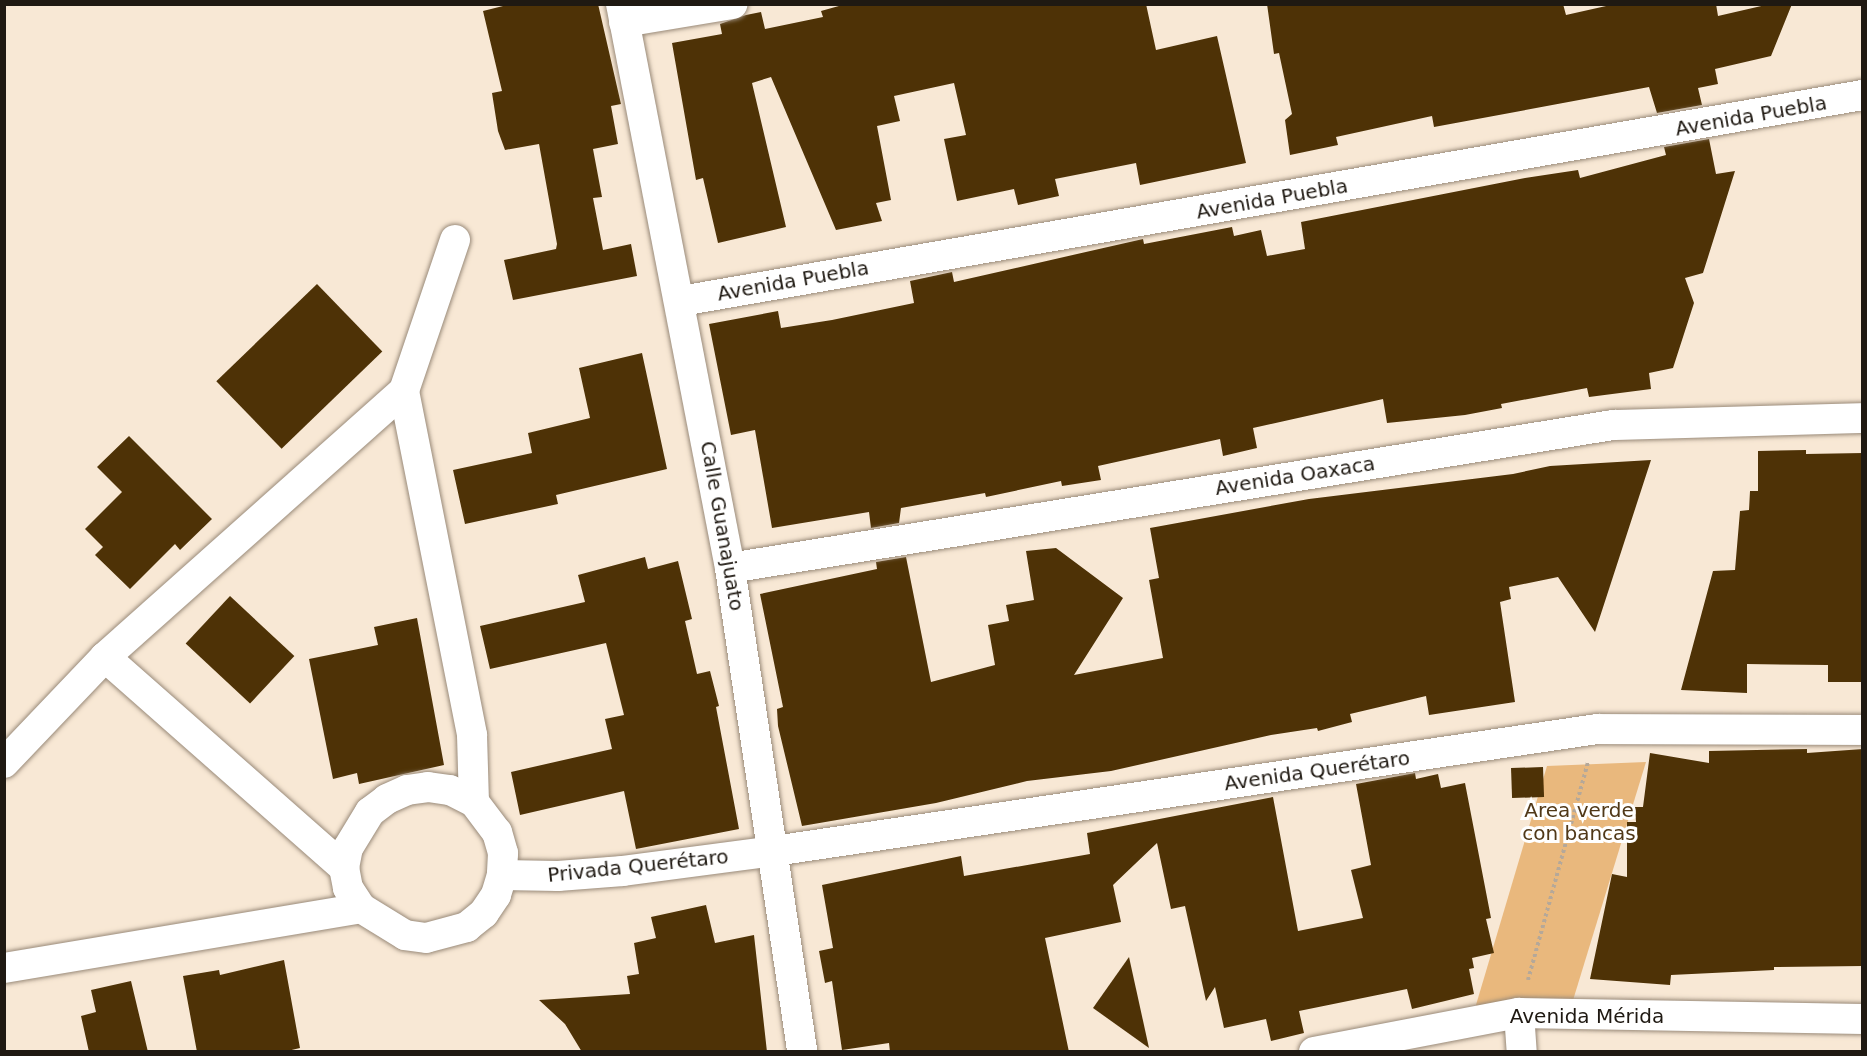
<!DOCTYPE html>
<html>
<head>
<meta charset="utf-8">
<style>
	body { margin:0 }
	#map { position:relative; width:1867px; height:1056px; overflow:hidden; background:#f8e8d5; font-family:"DejaVu Sans",sans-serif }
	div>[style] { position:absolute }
	.green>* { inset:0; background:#e9b87d }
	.building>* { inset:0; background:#4e3206; transform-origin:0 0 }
	.path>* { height:4px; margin-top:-2px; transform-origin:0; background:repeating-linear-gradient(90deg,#b5a899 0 3px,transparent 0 6px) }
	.roads { filter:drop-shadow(0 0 2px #998a79) drop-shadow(0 0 2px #998a79) }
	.minor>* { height:30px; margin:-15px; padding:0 15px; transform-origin:15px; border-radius:15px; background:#fff }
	span { translate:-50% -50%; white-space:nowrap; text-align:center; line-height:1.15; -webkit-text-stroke:6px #fff; paint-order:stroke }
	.street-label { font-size:20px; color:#1f1912 }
	.park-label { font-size:20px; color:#503818 }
	.frame { position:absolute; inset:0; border:6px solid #1f1912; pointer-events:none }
</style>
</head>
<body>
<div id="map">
	<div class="green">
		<div style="clip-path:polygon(1646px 762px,1570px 1010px,1473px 1015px,1547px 766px)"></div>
	</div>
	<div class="building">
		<div style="clip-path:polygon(511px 4px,598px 4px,621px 104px,611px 106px,618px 144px,593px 149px,602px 197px,593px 198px,603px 250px,631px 244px,637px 276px,513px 300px,504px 260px,556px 249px,557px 244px,539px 144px,505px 150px,498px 131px,492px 93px,502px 91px,483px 11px)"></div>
		<div style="clip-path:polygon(846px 4px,1146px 4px,1156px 50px,1217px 36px,1246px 163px,1140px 185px,1136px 163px,1055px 179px,1059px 196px,1018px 205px,1014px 189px,957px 201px,944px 139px,966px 135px,954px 83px,894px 96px,900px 121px,877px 126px,891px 200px,876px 203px,882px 221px,836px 230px,771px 77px,752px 83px,786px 227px,718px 243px,703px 178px,696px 180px,672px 43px,722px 34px,720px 24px,746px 15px,761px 12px,765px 29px,823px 17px,821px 11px)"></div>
		<div style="clip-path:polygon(1267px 4px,1563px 4px,1566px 15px,1615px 4px,1716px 4px,1718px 16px,1770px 4px,1792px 4px,1771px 56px,1715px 69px,1718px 84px,1698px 88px,1702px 105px,1657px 113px,1649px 87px,1434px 127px,1432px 116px,1336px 137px,1338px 145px,1290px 155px,1285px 120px,1292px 114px,1279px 53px,1274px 54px)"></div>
		<div style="clip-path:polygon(1709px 139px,1716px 174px,1735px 171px,1703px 273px,1685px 278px,1694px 303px,1673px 368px,1649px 373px,1651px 389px,1589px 397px,1587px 388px,1501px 404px,1502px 408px,1465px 415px,1387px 423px,1383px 399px,1253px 428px,1257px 448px,1223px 456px,1220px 439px,1098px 466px,1101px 480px,1062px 486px,1061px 481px,986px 497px,985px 493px,901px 508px,899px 523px,871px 528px,869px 512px,772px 528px,755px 430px,731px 435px,709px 324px,778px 311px,781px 328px,832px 320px,914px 303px,910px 281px,952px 272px,954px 282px,1143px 239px,1144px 244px,1232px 227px,1234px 236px,1261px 230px,1267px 256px,1305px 249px,1301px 222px,1525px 178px,1578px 170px,1580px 178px,1666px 155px,1664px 147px)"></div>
		<div style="left:317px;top:284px;width:94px;height:140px;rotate:46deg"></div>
		<div style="clip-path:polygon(642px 353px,667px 469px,556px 495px,558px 504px,465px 524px,453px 470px,532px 453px,528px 433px,590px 418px,579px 368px)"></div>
		<div style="clip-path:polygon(129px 436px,212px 519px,180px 550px,175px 544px,130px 589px,95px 555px,103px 547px,85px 529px,122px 492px,97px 467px)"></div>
		<div style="clip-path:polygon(1806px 450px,1806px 454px,1863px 453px,1863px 682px,1828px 682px,1828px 665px,1747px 664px,1747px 693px,1681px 690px,1713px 571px,1735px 570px,1740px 511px,1749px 510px,1750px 491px,1758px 491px,1758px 451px)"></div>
		<div style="clip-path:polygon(1651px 460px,1595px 632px,1558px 577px,1509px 587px,1511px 599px,1500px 602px,1515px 702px,1429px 715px,1426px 696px,1350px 714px,1352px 722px,1318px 731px,1317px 728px,1271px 735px,1111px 771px,1027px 781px,936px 803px,802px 826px,778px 726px,777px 709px,783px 707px,760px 594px,877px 569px,876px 562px,906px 557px,931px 682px,995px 665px,988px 625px,1009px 621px,1006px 605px,1034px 600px,1026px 551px,1056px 548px,1123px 598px,1074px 675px,1163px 658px,1149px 580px,1159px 578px,1150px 528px,1309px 499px,1513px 474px,1550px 466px)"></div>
		<div style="clip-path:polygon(645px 557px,648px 569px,678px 561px,692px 619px,685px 621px,697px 674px,710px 671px,719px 706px,716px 707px,739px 829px,636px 849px,624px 791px,520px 815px,511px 772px,612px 749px,605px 719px,624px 715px,606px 643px,490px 669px,480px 626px,585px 602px,578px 575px)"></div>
		<div style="left:230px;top:596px;width:88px;height:65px;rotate:43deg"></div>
		<div style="clip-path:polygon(417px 618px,444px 765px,359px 784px,357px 773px,333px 779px,309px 659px,378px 645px,374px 627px)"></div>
		<div style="clip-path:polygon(1807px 749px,1807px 753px,1863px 749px,1863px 966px,1774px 967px,1774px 970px,1671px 975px,1670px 985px,1590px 979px,1612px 874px,1627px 877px,1627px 822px,1636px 822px,1635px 807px,1643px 807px,1650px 753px,1709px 763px,1709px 751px)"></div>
		<div style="left:1543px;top:767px;width:30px;height:32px;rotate:88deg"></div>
		<div style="clip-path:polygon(1415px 773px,1416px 779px,1438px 774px,1441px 788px,1465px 783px,1491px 918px,1486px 919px,1494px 953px,1472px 958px,1474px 968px,1469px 969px,1474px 994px,1412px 1009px,1407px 989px,1299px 1011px,1304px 1033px,1271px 1041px,1266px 1019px,1224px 1028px,1215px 987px,1206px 1001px,1185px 906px,1171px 909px,1157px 843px,1113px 885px,1121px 922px,1045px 938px,1069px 1052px,890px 1052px,889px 1043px,842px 1050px,832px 981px,825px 983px,819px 951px,833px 948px,822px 885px,961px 856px,964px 876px,1090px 854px,1087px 833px,1273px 797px,1298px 931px,1363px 918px,1351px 870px,1371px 865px,1356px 784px)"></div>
		<div style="clip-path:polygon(706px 905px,715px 943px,754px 935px,767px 1052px,582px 1052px,565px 1024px,539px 1000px,630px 994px,627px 976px,639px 974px,634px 943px,656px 938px,651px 917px)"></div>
		<div style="clip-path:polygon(1129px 957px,1149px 1048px,1093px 1008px)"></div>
		<div style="clip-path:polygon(284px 960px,300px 1048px,283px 1052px,197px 1052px,183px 976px,219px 970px,220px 975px)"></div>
		<div style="clip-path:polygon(131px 981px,148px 1052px,89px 1052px,81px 1016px,96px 1012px,91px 990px)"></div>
	</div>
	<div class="path">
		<div style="left:1528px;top:980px;width:226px;rotate:-74.6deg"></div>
	</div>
	<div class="roads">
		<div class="minor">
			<div style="left:621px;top:4px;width:574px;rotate:79.06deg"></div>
			<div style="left:730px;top:568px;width:489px;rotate:81.5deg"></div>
			<div style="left:624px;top:22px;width:110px;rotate:-9.4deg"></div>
			<div style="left:455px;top:240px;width:159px;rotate:108.7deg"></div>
			<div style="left:404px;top:391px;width:351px;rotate:78.8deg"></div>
			<div style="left:472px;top:735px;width:67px;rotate:88.3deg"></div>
			<div style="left:681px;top:301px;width:1199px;rotate:-9.89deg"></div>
			<div style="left:730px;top:568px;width:895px;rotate:-9.2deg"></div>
			<div style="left:1613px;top:425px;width:249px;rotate:-1.6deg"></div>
			<div style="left:105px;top:657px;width:319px;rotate:41.4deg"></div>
			<div style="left:4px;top:763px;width:146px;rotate:-46.4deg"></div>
			<div style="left:105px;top:657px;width:400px;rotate:-41.7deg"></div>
			<div style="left:428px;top:787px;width:22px;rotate:8deg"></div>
			<div style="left:450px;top:790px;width:27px;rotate:27deg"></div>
			<div style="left:474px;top:802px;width:38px;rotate:53deg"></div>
			<div style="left:497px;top:832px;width:22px;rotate:74deg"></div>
			<div style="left:503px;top:853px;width:22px;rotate:93deg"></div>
			<div style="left:502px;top:875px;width:21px;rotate:107deg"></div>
			<div style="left:496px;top:895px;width:22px;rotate:124deg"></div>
			<div style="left:484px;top:913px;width:22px;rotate:141deg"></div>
			<div style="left:467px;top:927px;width:42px;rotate:165deg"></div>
			<div style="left:426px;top:938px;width:21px;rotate:-172deg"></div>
			<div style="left:405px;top:935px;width:52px;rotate:-148.5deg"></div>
			<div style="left:361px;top:908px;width:24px;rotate:-123deg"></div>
			<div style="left:348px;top:888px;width:20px;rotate:-101deg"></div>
			<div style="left:344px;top:868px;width:20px;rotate:-79deg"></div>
			<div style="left:348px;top:848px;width:42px;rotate:-58.6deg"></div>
			<div style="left:370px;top:812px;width:21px;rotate:-37deg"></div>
			<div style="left:387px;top:799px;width:22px;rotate:-24deg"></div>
			<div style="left:407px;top:790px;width:21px;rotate:-8deg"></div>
			<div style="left:502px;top:875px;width:56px;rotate:1deg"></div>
			<div style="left:558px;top:876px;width:65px;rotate:-4.4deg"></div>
			<div style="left:623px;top:871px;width:152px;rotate:-7.5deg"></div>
			<div style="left:774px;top:851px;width:832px;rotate:-8.43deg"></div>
			<div style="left:1597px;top:729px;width:265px;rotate:0.2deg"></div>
			<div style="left:4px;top:968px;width:362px;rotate:-9.5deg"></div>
			<div style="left:1519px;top:1013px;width:39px;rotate:86deg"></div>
			<div style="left:1314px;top:1052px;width:209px;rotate:-10.8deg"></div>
			<div style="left:1519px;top:1013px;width:343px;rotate:1deg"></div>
		</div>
	</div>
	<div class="street-label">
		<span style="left:1751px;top:116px;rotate:-10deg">Avenida Puebla</span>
		<span style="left:1272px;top:199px;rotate:-10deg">Avenida Puebla</span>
		<span style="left:793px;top:281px;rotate:-10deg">Avenida Puebla</span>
		<span style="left:1295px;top:476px;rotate:-9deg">Avenida Oaxaca</span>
		<span style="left:722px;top:526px;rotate:80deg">Calle Guanajuato</span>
		<span style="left:1317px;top:771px;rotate:-8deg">Avenida Querétaro</span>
		<span style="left:638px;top:866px;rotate:-6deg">Privada Querétaro</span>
		<span style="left:1587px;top:1016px">Avenida Mérida</span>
	</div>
	<div class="park-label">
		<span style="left:1579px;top:822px">Area verde<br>con bancas</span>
	</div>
	<div class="frame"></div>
</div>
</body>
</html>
